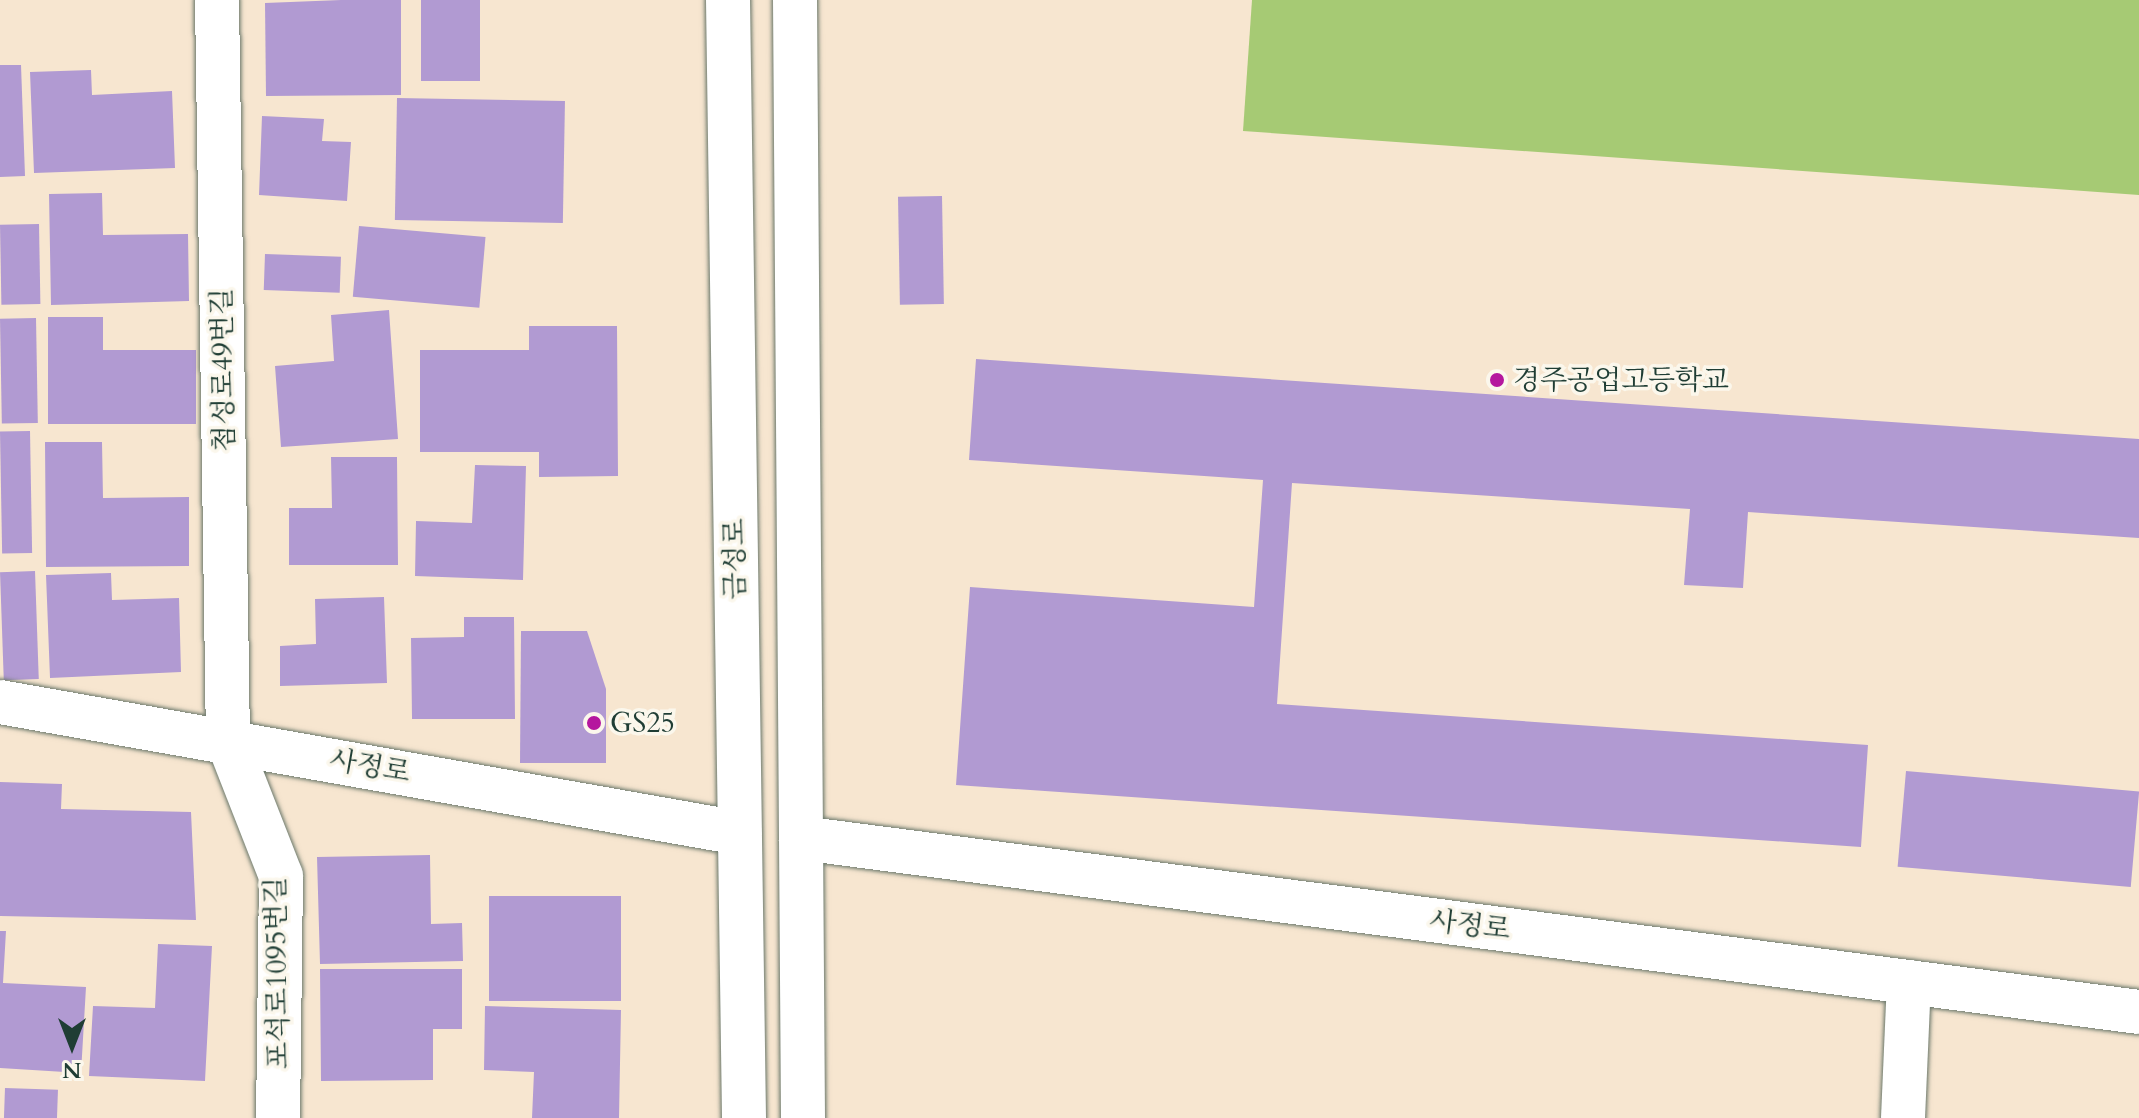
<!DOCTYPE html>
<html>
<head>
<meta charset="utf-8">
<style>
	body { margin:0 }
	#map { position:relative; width:2139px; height:1118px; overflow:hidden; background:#f7e6d0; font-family:Cardo,"Noto Serif KR",serif }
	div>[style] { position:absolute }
	.green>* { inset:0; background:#a6ca74 }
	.building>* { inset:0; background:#b19ad2; transform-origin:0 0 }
	.roads { filter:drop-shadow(0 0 2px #6b786b) drop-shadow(0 0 2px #6b786b) }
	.minor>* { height:44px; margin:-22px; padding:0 22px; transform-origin:22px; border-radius:22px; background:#fff }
	.tertiary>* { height:44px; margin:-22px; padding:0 22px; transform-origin:22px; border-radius:22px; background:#fff }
	.dots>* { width:22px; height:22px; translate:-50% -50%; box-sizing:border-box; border:4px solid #fbf7ec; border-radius:50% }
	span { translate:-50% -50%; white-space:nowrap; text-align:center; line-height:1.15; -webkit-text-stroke:7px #fbf7ec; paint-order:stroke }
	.street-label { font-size:28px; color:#1f3d34 }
	.poi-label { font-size:28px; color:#1f3d34 }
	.left { translate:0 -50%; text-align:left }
	.north { position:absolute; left:32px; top:1006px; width:80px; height:80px; -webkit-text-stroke:6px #fbf7ec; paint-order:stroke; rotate:180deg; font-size:22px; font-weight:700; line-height:32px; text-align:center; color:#1f3d34 }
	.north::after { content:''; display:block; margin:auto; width:28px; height:36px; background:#1f3d34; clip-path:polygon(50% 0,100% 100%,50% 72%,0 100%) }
</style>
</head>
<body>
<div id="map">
	<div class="green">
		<div style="clip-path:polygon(1252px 0,2139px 0,2139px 195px,1243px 131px)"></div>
	</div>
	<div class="building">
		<div style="clip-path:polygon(341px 0,401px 0,401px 95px,266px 96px,265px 3px)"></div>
		<div style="left:421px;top:0;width:59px;height:81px"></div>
		<div style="clip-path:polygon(0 65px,21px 65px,25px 176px,0 177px)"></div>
		<div style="clip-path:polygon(91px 70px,92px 95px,172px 91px,175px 168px,34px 173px,30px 72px)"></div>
		<div style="left:397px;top:98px;width:168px;height:122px;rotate:1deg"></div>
		<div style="clip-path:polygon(262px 116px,324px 119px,322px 141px,351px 142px,347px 201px,259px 195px)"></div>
		<div style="clip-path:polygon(102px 193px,103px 235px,188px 234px,189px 301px,51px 305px,49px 194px)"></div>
		<div style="left:942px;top:196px;width:108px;height:44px;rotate:89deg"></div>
		<div style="left:39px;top:224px;width:80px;height:39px;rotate:89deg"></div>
		<div style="left:359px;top:226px;width:127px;height:71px;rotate:5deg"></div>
		<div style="left:265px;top:254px;width:76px;height:36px;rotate:2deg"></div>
		<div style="clip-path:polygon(389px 310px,398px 439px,281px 447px,275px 366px,334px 361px,331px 315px)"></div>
		<div style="clip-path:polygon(48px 317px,103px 317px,103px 350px,196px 350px,196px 424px,48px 424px)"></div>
		<div style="left:36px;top:318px;width:105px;height:36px;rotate:89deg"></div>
		<div style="clip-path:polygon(529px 326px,617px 326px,618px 476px,539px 477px,539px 452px,420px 452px,420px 350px,529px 350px)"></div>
		<div style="clip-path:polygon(976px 359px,2139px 439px,2139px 538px,1748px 512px,1743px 588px,1684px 585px,1690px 509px,1292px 483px,1277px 704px,1868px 745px,1861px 847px,956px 785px,970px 587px,1254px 607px,1263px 480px,969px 460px)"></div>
		<div style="left:30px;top:431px;width:122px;height:30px;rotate:89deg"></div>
		<div style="clip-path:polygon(45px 442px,102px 442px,103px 498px,189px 497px,189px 566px,46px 567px)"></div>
		<div style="clip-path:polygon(331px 457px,397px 457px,398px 565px,289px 565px,289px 508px,332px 508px)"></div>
		<div style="clip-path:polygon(475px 465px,526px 466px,523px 580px,415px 576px,416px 521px,472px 523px)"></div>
		<div style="left:35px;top:571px;width:108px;height:35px;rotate:88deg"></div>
		<div style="clip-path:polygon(111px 573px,112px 600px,179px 598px,181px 672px,50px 678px,46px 575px)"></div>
		<div style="clip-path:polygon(384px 597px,387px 683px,280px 686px,280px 646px,316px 644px,315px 599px)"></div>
		<div style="clip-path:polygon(464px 617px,514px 617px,515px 719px,412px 719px,411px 638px,464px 637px)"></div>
		<div style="clip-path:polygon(521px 631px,587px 631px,606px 689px,606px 763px,520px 763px)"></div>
		<div style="left:1906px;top:771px;width:234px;height:96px;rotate:5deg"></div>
		<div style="clip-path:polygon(0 782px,62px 784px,61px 809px,191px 812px,196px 920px,0 916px)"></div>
		<div style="clip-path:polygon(430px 855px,431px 924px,462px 923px,463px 961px,320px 964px,317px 857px)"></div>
		<div style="left:489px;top:896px;width:132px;height:105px"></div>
		<div style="clip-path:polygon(0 931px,6px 931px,3px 983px,86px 987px,81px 1073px,0 1068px)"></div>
		<div style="clip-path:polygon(158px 944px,212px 946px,205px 1081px,89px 1076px,93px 1006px,155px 1008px)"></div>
		<div style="clip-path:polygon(320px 969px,462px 969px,462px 1029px,433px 1029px,433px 1080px,321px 1081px)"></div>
		<div style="clip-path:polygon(485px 1006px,621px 1010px,619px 1118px,532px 1118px,534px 1072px,484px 1070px)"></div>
		<div style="left:5px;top:1088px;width:53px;height:30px;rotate:2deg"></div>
	</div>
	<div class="roads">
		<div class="minor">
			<div style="left:217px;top:0;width:741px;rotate:89.15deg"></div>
			<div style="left:228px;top:741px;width:145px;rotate:68.6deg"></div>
			<div style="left:281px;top:876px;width:242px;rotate:90.7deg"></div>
			<div style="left:0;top:702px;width:751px;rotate:10.05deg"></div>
			<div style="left:801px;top:838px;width:1349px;rotate:7.41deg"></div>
			<div style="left:1903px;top:1118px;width:136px;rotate:-87.5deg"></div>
		</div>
		<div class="tertiary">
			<div style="left:728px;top:0;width:1118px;rotate:89.18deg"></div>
			<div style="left:795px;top:0;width:1118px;rotate:89.59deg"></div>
		</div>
	</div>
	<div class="dots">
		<div style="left:1497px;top:380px;background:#b5179e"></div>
		<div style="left:594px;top:723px;background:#b5179e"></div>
	</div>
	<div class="street-label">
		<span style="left:223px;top:370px;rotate:-91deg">첨성로49번길</span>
		<span style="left:735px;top:559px;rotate:-91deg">금성로</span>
		<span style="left:370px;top:766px;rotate:10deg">사정로</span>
		<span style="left:1470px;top:925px;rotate:7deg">사정로</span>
		<span style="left:277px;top:973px;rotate:-91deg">포석로1095번길</span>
	</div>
	<div class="poi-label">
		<span class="left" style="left:1513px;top:380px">경주공업고등학교</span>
		<span class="left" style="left:610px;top:723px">GS25</span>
	</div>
	<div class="north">N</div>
</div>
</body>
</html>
